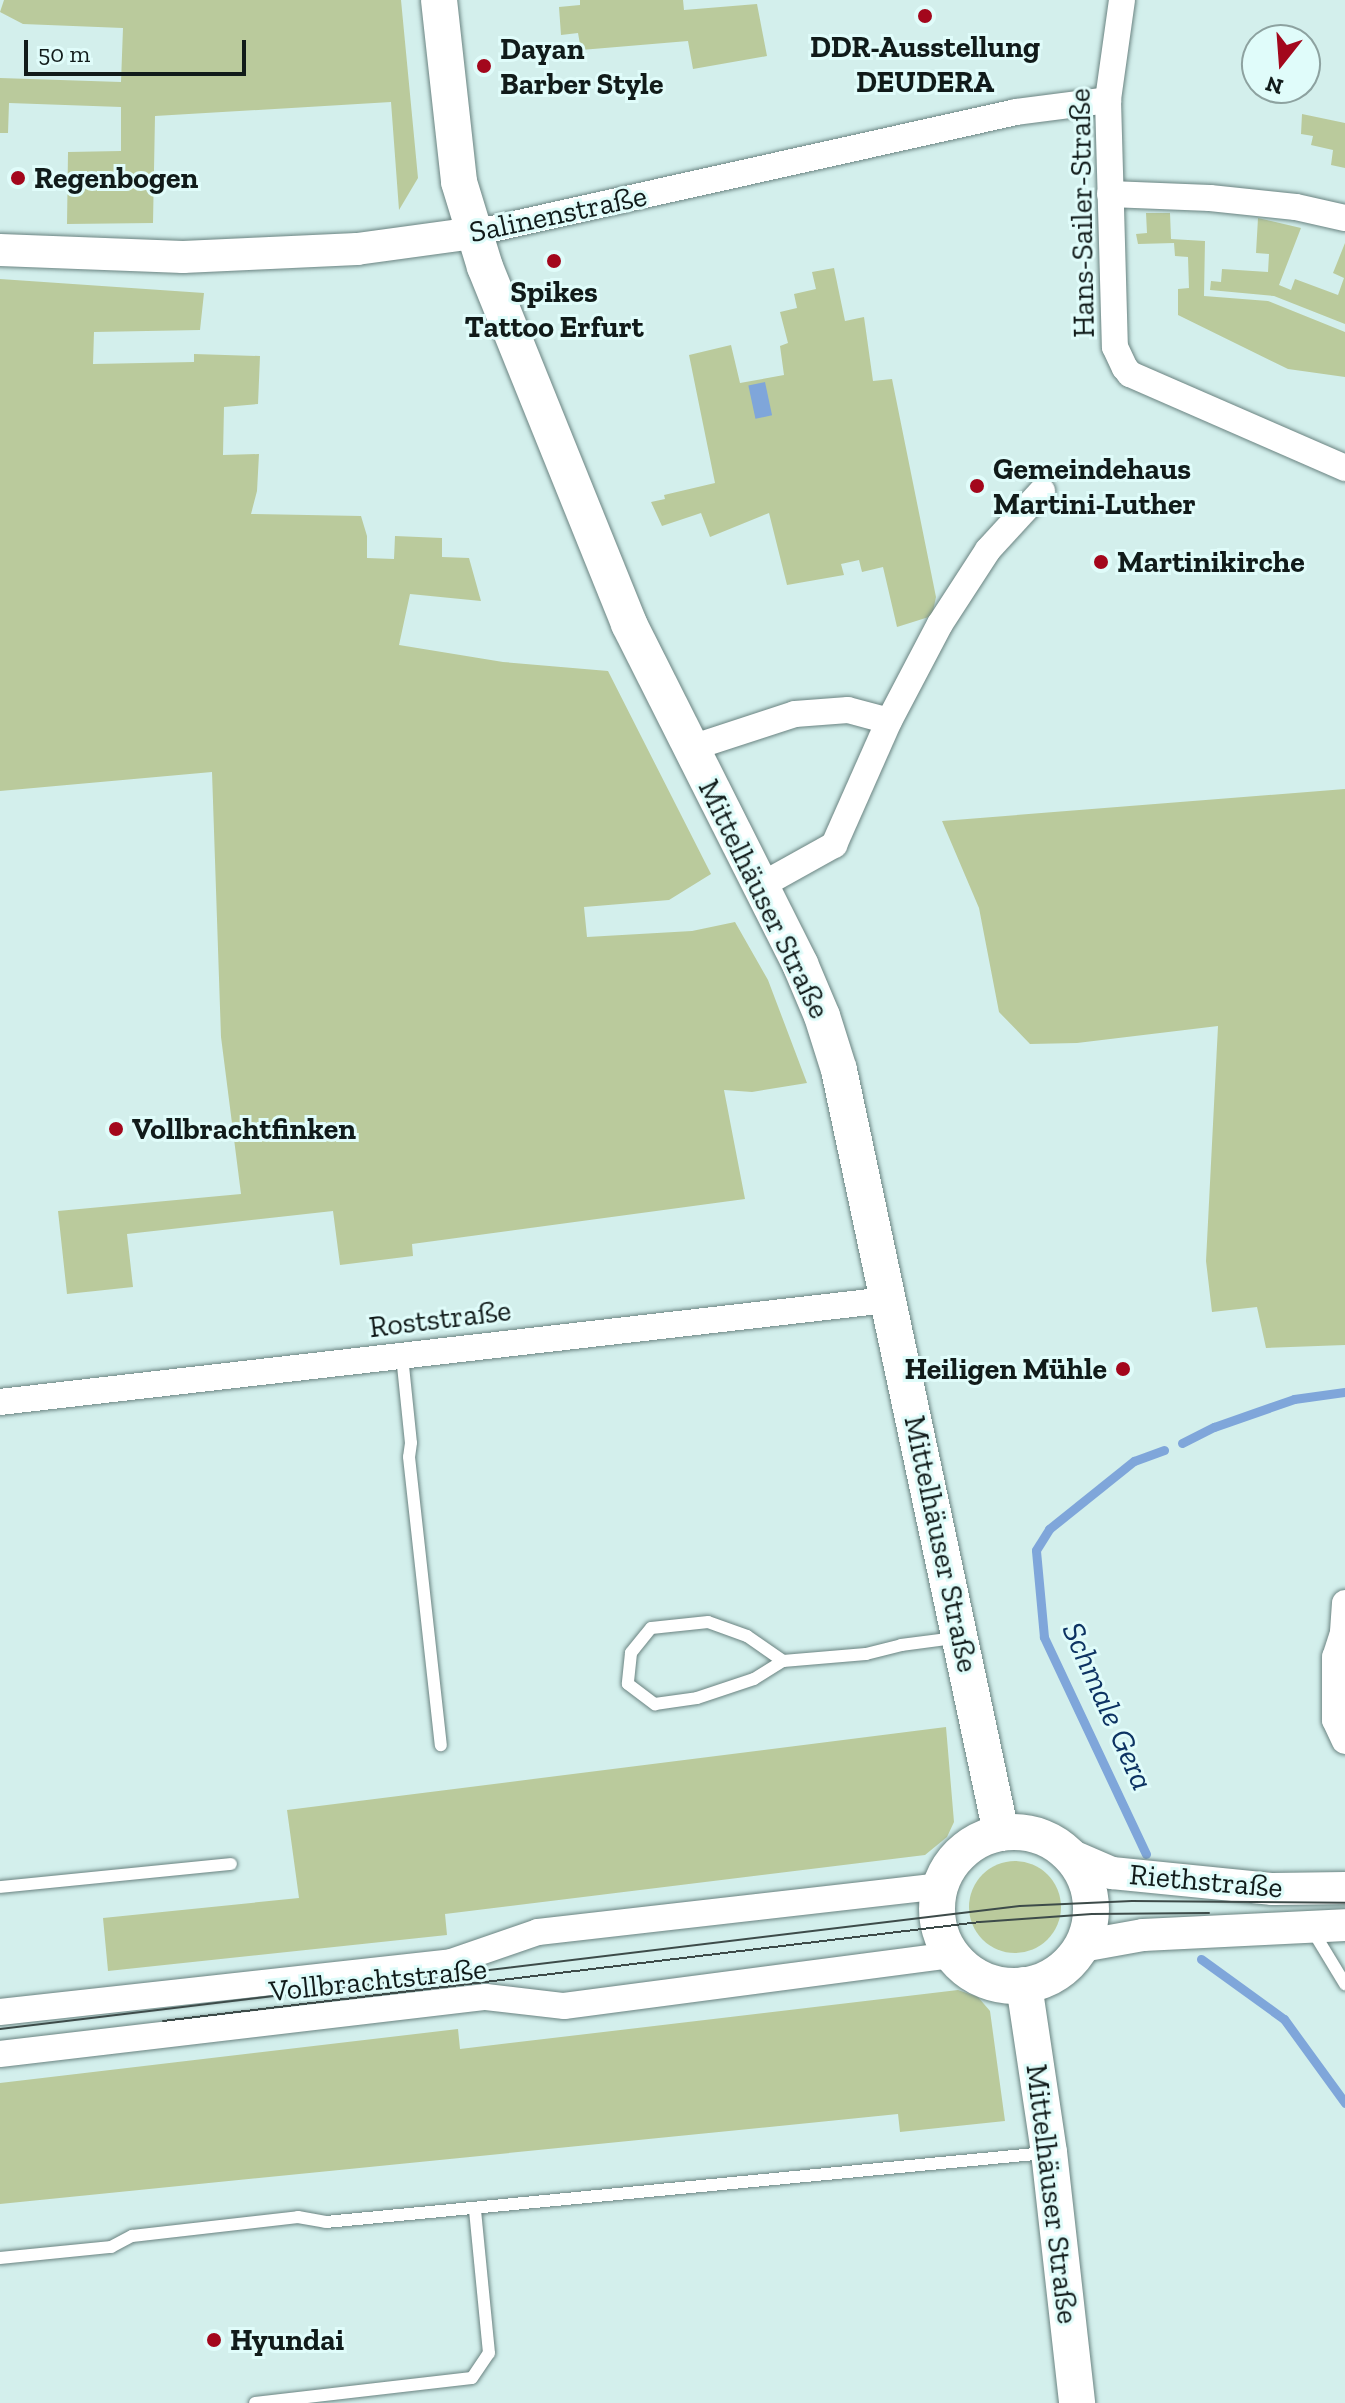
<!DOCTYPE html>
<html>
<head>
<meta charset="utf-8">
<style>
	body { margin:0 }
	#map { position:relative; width:1345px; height:2403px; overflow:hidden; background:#d3efec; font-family:"Zilla Slab",serif }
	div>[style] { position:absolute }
	.green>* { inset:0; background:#baca9c }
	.round { border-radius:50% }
	.water>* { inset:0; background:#7fa6da; transform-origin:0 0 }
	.stream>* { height:9px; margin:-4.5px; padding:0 4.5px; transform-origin:4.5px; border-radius:4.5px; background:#7fa6da }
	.roads { filter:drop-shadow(0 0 2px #6a8381) drop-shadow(0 0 2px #6a8381) }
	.service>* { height:12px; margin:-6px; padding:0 6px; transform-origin:6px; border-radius:6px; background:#fff }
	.minor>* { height:26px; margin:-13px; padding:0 13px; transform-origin:13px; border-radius:13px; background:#fff }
	.tertiary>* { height:32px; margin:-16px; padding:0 16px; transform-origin:16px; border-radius:16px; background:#fff }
	.secondary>* { height:36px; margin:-18px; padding:0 18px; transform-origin:18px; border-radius:18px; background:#fff }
	.secondary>.ring { margin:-18px; padding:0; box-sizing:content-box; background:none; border:36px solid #fff; border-radius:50% }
	.tram>* { height:2px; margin:-1px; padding:0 1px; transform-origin:1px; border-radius:1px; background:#3d4b49 }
	.dots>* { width:22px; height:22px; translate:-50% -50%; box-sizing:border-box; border:4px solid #e0fcfa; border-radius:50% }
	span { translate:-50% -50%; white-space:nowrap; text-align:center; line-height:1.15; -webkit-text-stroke:6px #e0fcfa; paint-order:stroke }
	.poi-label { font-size:30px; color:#111b1a; font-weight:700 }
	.left { translate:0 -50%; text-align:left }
	.right { translate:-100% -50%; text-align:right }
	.street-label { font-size:30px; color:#111b1a }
	.water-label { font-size:32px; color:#0d3363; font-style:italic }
	.north { position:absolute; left:1241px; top:24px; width:80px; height:80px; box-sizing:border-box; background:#e0fcfa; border:2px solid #8da2a0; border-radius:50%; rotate:197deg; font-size:22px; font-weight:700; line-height:32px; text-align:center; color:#111b1a }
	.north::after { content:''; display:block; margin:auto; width:28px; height:36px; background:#a3071c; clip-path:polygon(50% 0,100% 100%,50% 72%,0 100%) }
	.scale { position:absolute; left:24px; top:40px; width:222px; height:36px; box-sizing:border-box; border:4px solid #111b1a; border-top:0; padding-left:10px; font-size:24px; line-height:28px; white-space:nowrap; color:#111b1a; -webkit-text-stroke:6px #e0fcfa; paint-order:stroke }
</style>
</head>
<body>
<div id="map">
	<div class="green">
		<div style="clip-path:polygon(4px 0,401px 0,418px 178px,399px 210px,391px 102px,155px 116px,153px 223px,67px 224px,68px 152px,121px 151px,121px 107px,9px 103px,8px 133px,0 133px,0 78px,121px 82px,123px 28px,23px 24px,0 12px)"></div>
		<div style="clip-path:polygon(580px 0,683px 0,684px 10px,757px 4px,767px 56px,693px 69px,688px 41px,581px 50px,578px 33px,561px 35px,559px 7px,580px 5px)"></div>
		<div style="clip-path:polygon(1302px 114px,1345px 123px,1345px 168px,1331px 165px,1333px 150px,1311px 145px,1313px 136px,1301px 134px)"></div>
		<div style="clip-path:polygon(1146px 213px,1170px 213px,1171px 239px,1205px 241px,1204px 296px,1268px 301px,1345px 332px,1345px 377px,1288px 369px,1178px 315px,1178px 289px,1189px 288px,1188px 257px,1175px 256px,1174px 243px,1138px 244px,1136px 234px,1147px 233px)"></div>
		<div style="clip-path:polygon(1258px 218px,1301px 228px,1279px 285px,1291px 290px,1295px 279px,1338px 295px,1344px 278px,1333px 273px,1345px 243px,1345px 324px,1274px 296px,1210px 290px,1211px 281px,1221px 282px,1222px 269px,1268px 272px,1269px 254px,1256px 253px)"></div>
		<div style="clip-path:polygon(834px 268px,845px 321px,864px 317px,873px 381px,892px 379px,936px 597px,932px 616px,897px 627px,883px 567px,862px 572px,859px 560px,841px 564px,844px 575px,787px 585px,769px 513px,710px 537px,701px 513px,662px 526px,651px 502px,665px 499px,664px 495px,715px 483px,689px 355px,731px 345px,740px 383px,784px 375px,780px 346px,788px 343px,780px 312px,797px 308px,794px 294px,816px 289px,812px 272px)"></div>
		<div style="clip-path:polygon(0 279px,204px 293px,200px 330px,94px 332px,93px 364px,194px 362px,194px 354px,260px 356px,258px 404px,224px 407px,223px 455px,259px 454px,257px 491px,251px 514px,361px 516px,367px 536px,367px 558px,394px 559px,395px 536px,442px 538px,442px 557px,469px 558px,481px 601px,410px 594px,399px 645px,503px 662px,608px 671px,711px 874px,669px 900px,584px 907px,587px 937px,692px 931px,735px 922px,768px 980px,807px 1083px,752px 1092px,724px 1090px,745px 1199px,412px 1244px,413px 1256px,340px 1265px,333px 1211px,127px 1234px,133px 1287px,67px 1294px,58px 1211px,241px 1194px,221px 1037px,212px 772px,0 791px)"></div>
		<div style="clip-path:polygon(1345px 789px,1345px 1345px,1266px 1348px,1257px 1307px,1212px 1312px,1206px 1261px,1218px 1026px,1077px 1043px,1030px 1044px,999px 1012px,979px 908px,942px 821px)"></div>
		<div style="clip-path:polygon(946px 1727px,954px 1822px,947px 1837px,925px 1855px,445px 1914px,447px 1935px,108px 1971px,103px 1918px,299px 1898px,287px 1810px)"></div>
		<div class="round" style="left:969px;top:1861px;width:92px;height:92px"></div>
		<div style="clip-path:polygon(958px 1990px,978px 1997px,990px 2011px,1005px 2121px,900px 2132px,898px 2114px,0 2204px,0 2083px,458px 2029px,460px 2049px)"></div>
	</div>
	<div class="water">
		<div style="left:765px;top:382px;width:34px;height:17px;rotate:78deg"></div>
	</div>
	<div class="stream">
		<div style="left:1182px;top:1443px;width:36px;rotate:-27deg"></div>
		<div style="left:1214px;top:1427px;width:85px;rotate:-19.3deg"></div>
		<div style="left:1294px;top:1399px;width:51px;rotate:-7.8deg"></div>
		<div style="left:1146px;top:1854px;width:240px;rotate:-115.2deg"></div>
		<div style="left:1044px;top:1637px;width:87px;rotate:-95.3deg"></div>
		<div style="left:1036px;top:1550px;width:25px;rotate:-58deg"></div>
		<div style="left:1049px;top:1529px;width:109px;rotate:-38.7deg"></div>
		<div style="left:1134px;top:1461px;width:32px;rotate:-20deg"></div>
		<div style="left:1201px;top:1959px;width:102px;rotate:35.9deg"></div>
		<div style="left:1284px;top:2019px;width:104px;rotate:54deg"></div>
	</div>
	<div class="roads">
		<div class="service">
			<div style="left:402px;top:1356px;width:87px;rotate:84.1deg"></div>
			<div style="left:411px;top:1443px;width:14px;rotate:98deg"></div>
			<div style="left:409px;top:1457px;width:290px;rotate:83.7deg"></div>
			<div style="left:783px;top:1661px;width:44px;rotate:-145.2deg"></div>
			<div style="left:747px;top:1636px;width:41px;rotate:-160.3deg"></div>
			<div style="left:708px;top:1622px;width:57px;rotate:174deg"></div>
			<div style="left:651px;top:1628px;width:32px;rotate:129deg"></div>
			<div style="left:631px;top:1653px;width:31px;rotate:96deg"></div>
			<div style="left:628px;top:1684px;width:34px;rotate:37deg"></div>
			<div style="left:655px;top:1704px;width:42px;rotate:-8.1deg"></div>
			<div style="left:697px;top:1698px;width:60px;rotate:-18.4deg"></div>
			<div style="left:754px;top:1679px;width:34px;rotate:-32deg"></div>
			<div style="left:783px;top:1661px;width:83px;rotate:-4.8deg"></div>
			<div style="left:866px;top:1654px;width:36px;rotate:-14deg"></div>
			<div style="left:901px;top:1645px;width:53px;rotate:-7.5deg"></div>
			<div style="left:0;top:1887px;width:232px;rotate:-5.7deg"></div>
			<div style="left:1311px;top:1928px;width:66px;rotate:58.7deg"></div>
			<div style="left:0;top:2258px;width:112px;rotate:-5.7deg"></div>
			<div style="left:111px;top:2247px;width:24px;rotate:-28deg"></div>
			<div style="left:132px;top:2236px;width:167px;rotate:-6.5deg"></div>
			<div style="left:298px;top:2217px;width:28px;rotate:10deg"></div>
			<div style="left:326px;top:2222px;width:722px;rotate:-5.48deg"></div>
			<div style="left:255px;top:2403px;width:218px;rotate:-6.6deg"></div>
			<div style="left:472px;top:2378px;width:30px;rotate:-56deg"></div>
			<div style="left:489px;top:2353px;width:145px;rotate:-95.6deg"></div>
		</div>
		<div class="minor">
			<div style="left:1122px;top:0;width:101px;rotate:98deg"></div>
			<div style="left:1108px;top:100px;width:247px;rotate:88.4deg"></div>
			<div style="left:1115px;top:347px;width:23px;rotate:65deg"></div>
			<div style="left:1125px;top:368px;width:8px;rotate:50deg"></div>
			<div style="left:1130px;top:374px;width:235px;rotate:23.6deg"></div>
			<div style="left:1110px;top:194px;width:100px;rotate:2.3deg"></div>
			<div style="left:1210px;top:198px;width:86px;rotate:6deg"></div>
			<div style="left:1296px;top:207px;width:50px;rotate:12.7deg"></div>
			<div style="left:474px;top:233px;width:555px;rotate:-12.58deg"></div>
			<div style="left:1016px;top:112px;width:93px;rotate:-7.4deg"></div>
			<div style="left:691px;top:748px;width:109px;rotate:-18.1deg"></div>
			<div style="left:795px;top:714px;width:53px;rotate:-4.3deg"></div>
			<div style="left:848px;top:710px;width:42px;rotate:15deg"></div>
			<div style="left:760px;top:886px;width:85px;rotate:-29deg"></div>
			<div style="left:834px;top:845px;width:136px;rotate:-66.1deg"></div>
			<div style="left:889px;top:721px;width:110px;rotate:-62.3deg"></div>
			<div style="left:940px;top:624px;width:88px;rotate:-57deg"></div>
			<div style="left:988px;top:550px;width:80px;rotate:-47.5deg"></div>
			<div style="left:0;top:1402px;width:893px;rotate:-6.56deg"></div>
			<div style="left:1345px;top:1603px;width:30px;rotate:94deg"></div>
			<div style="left:1343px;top:1633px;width:25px;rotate:108deg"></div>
			<div style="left:1335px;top:1657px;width:63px;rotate:90deg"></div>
			<div style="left:1335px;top:1720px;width:23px;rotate:65deg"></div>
			<div style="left:0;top:2012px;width:454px;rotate:-6.3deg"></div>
			<div style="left:451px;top:1962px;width:92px;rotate:-19deg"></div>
			<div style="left:538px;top:1932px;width:406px;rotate:-6.5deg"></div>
			<div style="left:0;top:2054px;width:489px;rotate:-6.7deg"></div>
			<div style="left:486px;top:1997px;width:79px;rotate:6.6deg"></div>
			<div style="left:564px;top:2006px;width:392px;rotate:-7.5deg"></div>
		</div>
		<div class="tertiary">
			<div style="left:0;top:250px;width:183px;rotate:2.2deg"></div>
			<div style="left:183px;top:257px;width:174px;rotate:-2.6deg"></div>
			<div style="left:357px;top:249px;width:118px;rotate:-7.8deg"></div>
			<div style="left:1070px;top:1855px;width:46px;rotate:23.2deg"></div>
			<div style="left:1112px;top:1873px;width:162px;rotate:5.7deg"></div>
			<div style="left:1273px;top:1889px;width:72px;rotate:-0.8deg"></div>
			<div style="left:1082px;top:1946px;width:62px;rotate:-10.2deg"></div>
			<div style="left:1143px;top:1935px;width:202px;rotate:-2.8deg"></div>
		</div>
		<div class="secondary">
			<div style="left:439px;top:0;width:183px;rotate:83.7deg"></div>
			<div style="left:459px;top:182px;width:89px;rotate:73deg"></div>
			<div style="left:485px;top:267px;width:385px;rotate:68deg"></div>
			<div style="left:629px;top:624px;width:381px;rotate:63.3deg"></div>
			<div style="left:800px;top:964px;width:56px;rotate:67.1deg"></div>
			<div style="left:822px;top:1016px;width:57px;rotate:72.5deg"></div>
			<div style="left:839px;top:1070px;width:780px;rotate:78.01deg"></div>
			<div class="ring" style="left:937px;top:1832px;width:118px;height:118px"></div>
			<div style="left:1024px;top:1985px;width:169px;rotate:81.5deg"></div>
			<div style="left:1049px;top:2152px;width:253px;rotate:83.6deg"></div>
		</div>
	</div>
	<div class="tram">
		<div style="left:163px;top:2021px;width:823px;rotate:-6.91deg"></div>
		<div style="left:980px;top:1922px;width:112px;rotate:-4.1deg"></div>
		<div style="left:1092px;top:1914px;width:117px;rotate:-0.5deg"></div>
		<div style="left:0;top:2029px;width:1027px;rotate:-6.88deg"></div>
		<div style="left:1020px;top:1906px;width:112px;rotate:-2.6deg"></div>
		<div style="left:1132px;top:1901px;width:213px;rotate:0.5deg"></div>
	</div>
	<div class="dots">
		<div style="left:925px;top:16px;background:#a3071c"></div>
		<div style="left:484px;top:66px;background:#a3071c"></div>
		<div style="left:18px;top:178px;background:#a3071c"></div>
		<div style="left:554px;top:261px;background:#a3071c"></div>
		<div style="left:977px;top:486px;background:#a3071c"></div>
		<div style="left:1101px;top:562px;background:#a3071c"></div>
		<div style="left:116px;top:1129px;background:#a3071c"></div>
		<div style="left:1123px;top:1369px;background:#a3071c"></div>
		<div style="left:214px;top:2340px;background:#a3071c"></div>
	</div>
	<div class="poi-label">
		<span style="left:925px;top:64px">DDR-Ausstellung<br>DEUDERA</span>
		<span class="left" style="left:500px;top:66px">Dayan<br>Barber Style</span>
		<span class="left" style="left:34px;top:178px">Regenbogen</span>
		<span style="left:554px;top:309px">Spikes<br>Tattoo Erfurt</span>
		<span class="left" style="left:993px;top:486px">Gemeindehaus<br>Martini-Luther</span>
		<span class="left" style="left:1117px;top:562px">Martinikirche</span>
		<span class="left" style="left:132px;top:1129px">Vollbrachtfinken</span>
		<span class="right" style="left:1107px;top:1369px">Heiligen Mühle</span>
		<span class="left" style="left:230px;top:2340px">Hyundai</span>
	</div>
	<div class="street-label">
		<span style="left:1082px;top:213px;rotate:-91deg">Hans-Sailer-Straße</span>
		<span style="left:558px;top:214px;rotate:-12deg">Salinenstraße</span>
		<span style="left:764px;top:899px;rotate:64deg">Mittelhäuser Straße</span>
		<span style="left:440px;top:1319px;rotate:-7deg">Roststraße</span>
		<span style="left:941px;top:1544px;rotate:78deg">Mittelhäuser Straße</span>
		<span style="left:1206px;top:1881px;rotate:5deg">Riethstraße</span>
		<span style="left:378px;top:1980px;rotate:-6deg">Vollbrachtstraße</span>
		<span style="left:1052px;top:2194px;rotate:83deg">Mittelhäuser Straße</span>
	</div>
	<div class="water-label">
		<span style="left:1108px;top:1706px;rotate:66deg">Schmale Gera</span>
	</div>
	<div class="north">N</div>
	<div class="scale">50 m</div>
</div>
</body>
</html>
